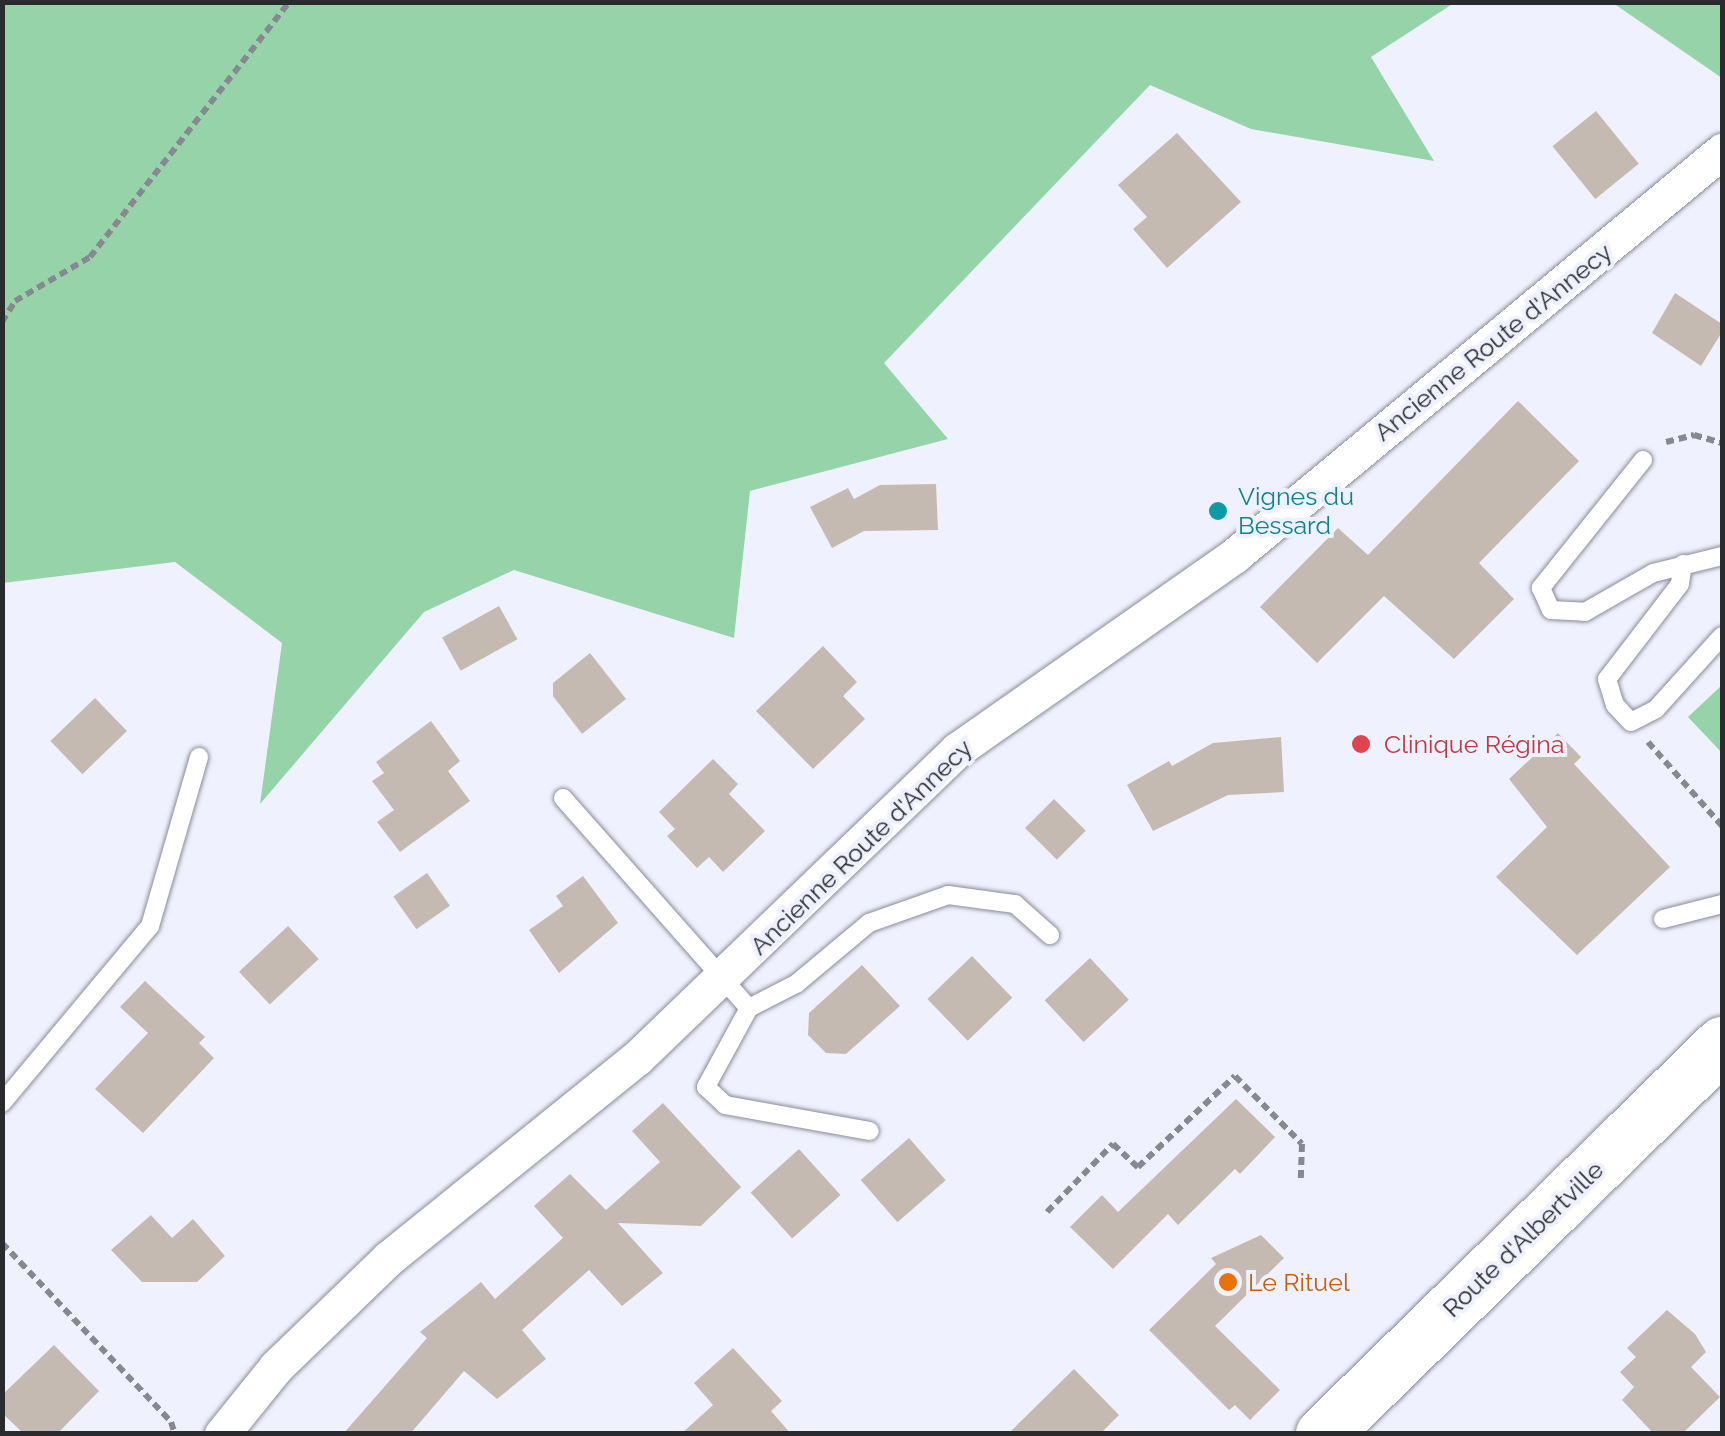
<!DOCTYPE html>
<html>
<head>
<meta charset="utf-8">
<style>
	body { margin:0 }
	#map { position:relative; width:1725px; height:1436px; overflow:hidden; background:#eff2fe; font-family:Raleway,sans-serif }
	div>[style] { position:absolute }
	.green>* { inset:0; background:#97d3a8 }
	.building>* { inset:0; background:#c4bab2; transform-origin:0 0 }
	.path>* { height:6px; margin-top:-3px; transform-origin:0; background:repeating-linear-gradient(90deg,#868991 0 8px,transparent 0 13px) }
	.roads { filter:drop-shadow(0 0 2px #898c96) drop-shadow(0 0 2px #898c96) }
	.service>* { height:18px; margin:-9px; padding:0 9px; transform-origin:9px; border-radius:9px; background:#fff }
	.minor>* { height:35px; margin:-17.5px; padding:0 17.5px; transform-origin:17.5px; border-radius:17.5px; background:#fff }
	.primary>* { height:55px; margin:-27.5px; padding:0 27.5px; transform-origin:27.5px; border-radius:27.5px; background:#fff }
	.dots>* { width:28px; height:28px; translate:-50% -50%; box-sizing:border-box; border:5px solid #eff2fe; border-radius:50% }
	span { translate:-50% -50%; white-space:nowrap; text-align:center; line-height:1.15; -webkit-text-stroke:8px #eff2fe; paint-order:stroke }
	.street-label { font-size:25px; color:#292b2f }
	.culture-label { font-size:25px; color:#0d838f }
	.left { translate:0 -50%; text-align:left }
	.health-label { font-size:25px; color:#be3a42 }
	.food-label { font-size:25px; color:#c56008 }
	.frame { position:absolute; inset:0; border:5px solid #292b2f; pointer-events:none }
</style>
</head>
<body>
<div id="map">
	<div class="green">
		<div style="clip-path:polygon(2px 3px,3px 2px,1454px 3px,1371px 57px,1434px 161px,1251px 129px,1150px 85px,884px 363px,948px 439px,750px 491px,734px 638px,514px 570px,424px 612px,260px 804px,282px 643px,175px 562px,3px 583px)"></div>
		<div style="clip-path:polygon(1613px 3px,1722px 3px,1722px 78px)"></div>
		<div style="clip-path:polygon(1722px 685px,1722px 753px,1688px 717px)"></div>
	</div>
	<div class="building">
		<div style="left:1596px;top:111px;width:68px;height:56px;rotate:51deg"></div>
		<div style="clip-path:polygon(1177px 133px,1241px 202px,1167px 268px,1133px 229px,1147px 217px,1118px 185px)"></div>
		<div style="clip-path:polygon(1675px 293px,1722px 324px,1722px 332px,1701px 366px,1652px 333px)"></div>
		<div style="clip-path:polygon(1518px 401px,1579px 461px,1479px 563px,1514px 599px,1454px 659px,1384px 596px,1317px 663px,1260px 607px,1338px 528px,1368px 555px)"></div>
		<div style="clip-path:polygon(936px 484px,938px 530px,864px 531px,832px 548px,810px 507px,848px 488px,854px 499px,880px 485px)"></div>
		<div style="left:499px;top:606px;width:38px;height:65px;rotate:61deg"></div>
		<div style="clip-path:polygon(823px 646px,857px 682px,843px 696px,865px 719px,813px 769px,756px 711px)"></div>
		<div style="clip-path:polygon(590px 653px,626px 699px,582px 734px,553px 696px,553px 683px)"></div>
		<div style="left:95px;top:698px;width:46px;height:62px;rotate:46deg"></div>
		<div style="clip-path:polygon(431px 721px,460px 761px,448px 771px,470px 801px,400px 852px,377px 822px,394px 810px,372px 781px,384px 773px,376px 762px)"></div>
		<div style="clip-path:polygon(1558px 733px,1581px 757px,1574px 764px,1670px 867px,1577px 955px,1496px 877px,1547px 827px,1509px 779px)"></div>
		<div style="clip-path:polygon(1281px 737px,1284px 792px,1228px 795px,1153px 831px,1127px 785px,1169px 761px,1172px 766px,1213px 743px)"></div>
		<div style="clip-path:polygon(713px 759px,738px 784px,729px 794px,765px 831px,723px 872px,709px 857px,697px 868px,667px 836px,675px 829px,659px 812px)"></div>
		<div style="left:1054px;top:799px;width:45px;height:41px;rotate:45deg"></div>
		<div style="left:427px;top:873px;width:40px;height:41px;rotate:55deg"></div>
		<div style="clip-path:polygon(583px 876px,618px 923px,559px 973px,529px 930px,563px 906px,556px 896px)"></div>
		<div style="left:288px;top:926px;width:45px;height:67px;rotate:47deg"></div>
		<div style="left:972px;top:956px;width:58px;height:62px;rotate:46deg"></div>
		<div style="left:1090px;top:958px;width:57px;height:62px;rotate:47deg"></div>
		<div style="clip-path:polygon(862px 965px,900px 1006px,846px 1054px,826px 1053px,808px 1035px,809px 1013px)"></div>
		<div style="clip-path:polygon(145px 981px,205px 1037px,199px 1043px,214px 1058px,143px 1133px,95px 1089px,148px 1033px,120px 1007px)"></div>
		<div style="clip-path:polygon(1236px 1099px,1275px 1137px,1240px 1174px,1235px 1169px,1178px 1225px,1168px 1214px,1113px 1269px,1070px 1227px,1102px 1195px,1118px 1212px)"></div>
		<div style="clip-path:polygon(663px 1103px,741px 1187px,701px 1226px,618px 1223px,663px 1273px,622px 1306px,589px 1270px,522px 1330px,546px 1359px,497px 1399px,464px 1371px,410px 1434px,343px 1434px,427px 1338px,420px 1332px,481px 1282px,495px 1299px,563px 1238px,534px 1206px,570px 1174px,606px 1210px,660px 1162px,632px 1131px)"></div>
		<div style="left:909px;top:1138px;width:56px;height:64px;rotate:49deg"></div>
		<div style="left:799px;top:1149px;width:62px;height:65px;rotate:48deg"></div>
		<div style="clip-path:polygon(151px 1215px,172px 1238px,193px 1219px,225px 1256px,197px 1282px,142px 1282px,111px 1250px)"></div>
		<div style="clip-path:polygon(1261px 1235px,1284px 1258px,1215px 1326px,1280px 1390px,1250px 1420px,1235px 1405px,1229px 1410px,1149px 1330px,1216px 1264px,1211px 1258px)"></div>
		<div style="clip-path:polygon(1667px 1310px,1695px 1334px,1706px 1352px,1691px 1367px,1720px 1397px,1682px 1434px,1654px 1434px,1622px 1400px,1634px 1387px,1620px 1372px,1636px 1357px,1627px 1348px)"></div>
		<div style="clip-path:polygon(54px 1345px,99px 1391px,57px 1434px,24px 1434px,2px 1413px,2px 1395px)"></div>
		<div style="clip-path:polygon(733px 1348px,782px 1401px,771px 1411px,791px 1434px,681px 1434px,713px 1405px,694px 1383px)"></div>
		<div style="clip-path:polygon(1074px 1369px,1119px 1415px,1100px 1434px,1008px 1434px)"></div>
	</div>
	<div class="path">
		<div style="left:2px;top:322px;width:25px;rotate:-58deg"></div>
		<div style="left:15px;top:301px;width:87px;rotate:-30.4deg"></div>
		<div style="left:90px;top:257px;width:323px;rotate:-52deg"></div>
		<div style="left:1666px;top:442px;width:29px;rotate:-14deg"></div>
		<div style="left:1694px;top:435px;width:29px;rotate:16deg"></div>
		<div style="left:1648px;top:742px;width:112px;rotate:48.6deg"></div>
		<div style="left:1047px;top:1212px;width:95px;rotate:-45.9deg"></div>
		<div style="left:1113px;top:1144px;width:34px;rotate:43deg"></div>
		<div style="left:1138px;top:1167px;width:133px;rotate:-43.2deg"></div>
		<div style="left:1235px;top:1076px;width:95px;rotate:45.4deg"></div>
		<div style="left:1302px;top:1144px;width:36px;rotate:92deg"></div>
		<div style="left:2px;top:1243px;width:246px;rotate:46.6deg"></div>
		<div style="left:171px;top:1422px;width:13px;rotate:72deg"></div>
	</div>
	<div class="roads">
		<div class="service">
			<div style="left:1643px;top:460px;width:164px;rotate:128.6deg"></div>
			<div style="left:1541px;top:588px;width:24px;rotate:66deg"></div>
			<div style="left:1551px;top:610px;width:34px;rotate:3deg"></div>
			<div style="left:1585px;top:612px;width:78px;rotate:-29.8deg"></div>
			<div style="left:1653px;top:573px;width:71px;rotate:-13.8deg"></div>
			<div style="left:1683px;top:564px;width:20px;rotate:99deg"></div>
			<div style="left:1680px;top:584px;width:120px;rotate:127.5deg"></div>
			<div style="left:1607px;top:679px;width:27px;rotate:73deg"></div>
			<div style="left:1615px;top:705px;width:23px;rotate:47deg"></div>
			<div style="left:1631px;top:722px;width:28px;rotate:-27deg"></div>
			<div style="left:1656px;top:709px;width:98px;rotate:-47.9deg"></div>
			<div style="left:563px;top:798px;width:281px;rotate:48.5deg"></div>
			<div style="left:749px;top:1008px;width:53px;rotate:-27.1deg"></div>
			<div style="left:796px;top:984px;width:95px;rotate:-39.9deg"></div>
			<div style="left:869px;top:923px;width:84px;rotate:-19.5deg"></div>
			<div style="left:948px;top:895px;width:68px;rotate:7.7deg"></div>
			<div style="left:1015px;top:904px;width:47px;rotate:41.5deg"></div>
			<div style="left:1663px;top:919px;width:61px;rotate:-14.3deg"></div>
			<div style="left:749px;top:1008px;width:90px;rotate:118.6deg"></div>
			<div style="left:706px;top:1087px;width:26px;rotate:43deg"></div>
			<div style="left:725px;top:1105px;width:147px;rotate:10.2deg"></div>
			<div style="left:2px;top:1103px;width:231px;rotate:-50.1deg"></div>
			<div style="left:150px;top:926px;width:176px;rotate:-73.8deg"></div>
		</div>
		<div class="minor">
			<div style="left:222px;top:1434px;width:86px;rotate:-51.1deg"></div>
			<div style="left:276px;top:1367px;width:157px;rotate:-44deg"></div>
			<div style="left:389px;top:1258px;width:319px;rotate:-38.9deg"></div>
			<div style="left:637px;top:1058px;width:444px;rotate:-43.9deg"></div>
			<div style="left:957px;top:750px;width:340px;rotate:-35deg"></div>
			<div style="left:1235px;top:555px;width:633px;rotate:-39.68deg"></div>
		</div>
		<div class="primary">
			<div style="left:1323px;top:1434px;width:558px;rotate:-44.35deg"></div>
		</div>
	</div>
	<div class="dots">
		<div style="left:1218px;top:511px;background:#0f9aa8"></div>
		<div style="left:1361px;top:744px;background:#e0444e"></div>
		<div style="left:1228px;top:1282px;background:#e8710a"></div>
	</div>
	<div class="street-label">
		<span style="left:1493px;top:342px;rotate:-39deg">Ancienne Route d'Annecy</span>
		<span style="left:861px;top:847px;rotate:-44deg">Ancienne Route d'Annecy</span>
		<span style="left:1523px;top:1239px;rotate:-44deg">Route d'Albertville</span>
	</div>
	<div class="culture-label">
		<span class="left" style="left:1238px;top:511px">Vignes du<br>Bessard</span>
	</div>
	<div class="health-label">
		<span class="left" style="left:1384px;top:744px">Clinique Régina</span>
	</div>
	<div class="food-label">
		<span class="left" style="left:1248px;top:1282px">Le Rituel</span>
	</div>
	<div class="frame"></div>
</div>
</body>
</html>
